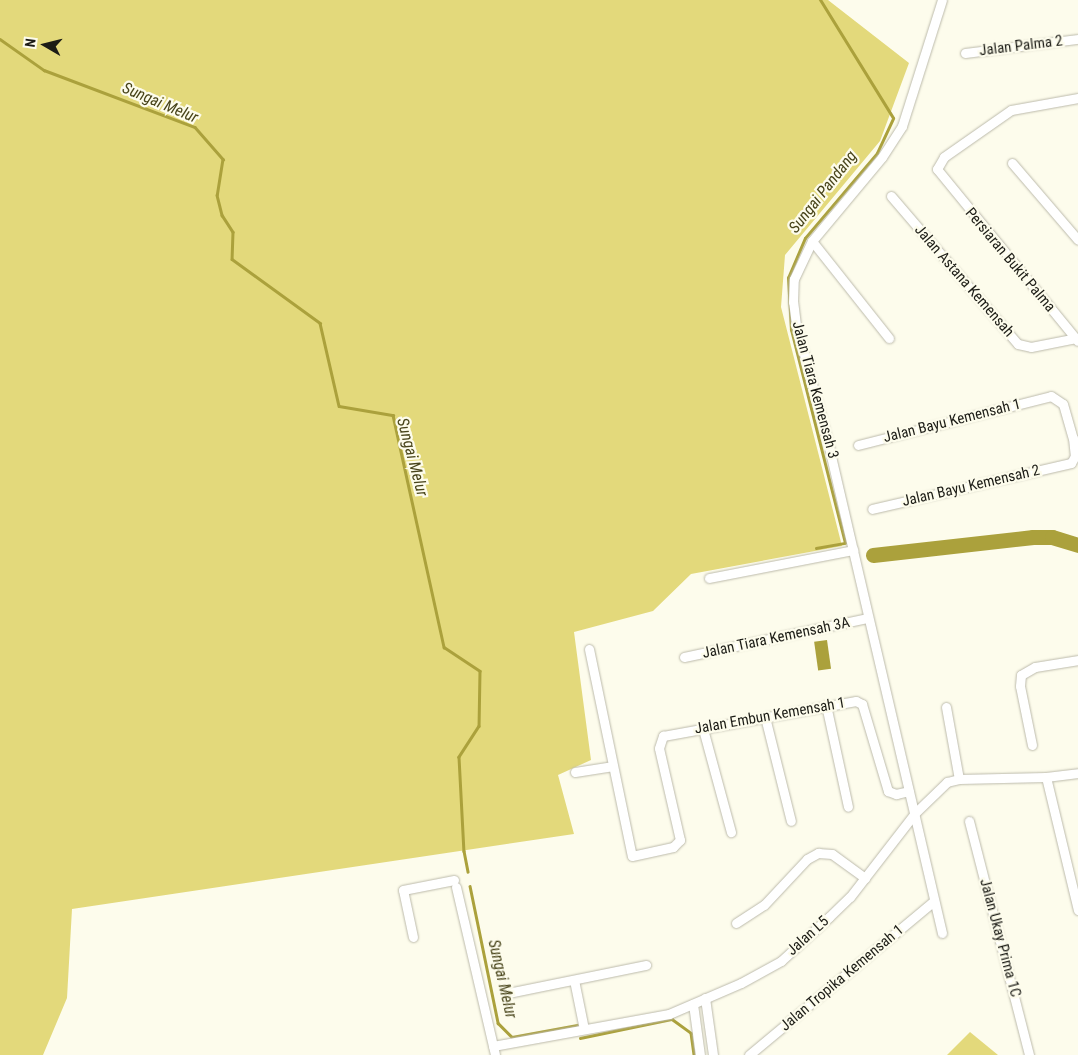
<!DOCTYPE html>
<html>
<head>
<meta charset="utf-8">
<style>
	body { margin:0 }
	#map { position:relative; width:1078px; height:1055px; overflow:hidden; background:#fdfcec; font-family:"Roboto Condensed",sans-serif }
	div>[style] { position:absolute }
	.green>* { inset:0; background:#e3d97b }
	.water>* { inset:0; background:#aba13c; transform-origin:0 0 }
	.stream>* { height:2.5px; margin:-1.25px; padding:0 1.25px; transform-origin:1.25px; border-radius:1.25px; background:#aba13c }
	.river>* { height:15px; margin:-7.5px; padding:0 7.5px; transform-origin:7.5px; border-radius:7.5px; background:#aba13c }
	.roads { filter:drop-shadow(0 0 1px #bcbaab) drop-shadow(0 0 1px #bcbaab) }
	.minor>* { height:9px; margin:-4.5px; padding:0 4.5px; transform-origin:4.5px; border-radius:4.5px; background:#fff }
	span { translate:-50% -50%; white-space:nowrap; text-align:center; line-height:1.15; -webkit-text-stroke:4.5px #fdfcec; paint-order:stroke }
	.street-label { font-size:15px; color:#1c1c16 }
	.water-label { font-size:16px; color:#48441a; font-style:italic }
	.north { position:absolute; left:20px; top:20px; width:50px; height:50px; -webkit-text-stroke:4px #fdfcec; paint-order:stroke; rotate:278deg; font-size:14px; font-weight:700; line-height:20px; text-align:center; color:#1c1c16 }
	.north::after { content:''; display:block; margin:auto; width:18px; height:22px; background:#1c1c16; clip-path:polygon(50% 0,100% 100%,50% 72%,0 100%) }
</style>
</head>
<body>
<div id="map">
	<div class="green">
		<div style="clip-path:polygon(0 0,828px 0,909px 63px,880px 141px,785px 255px,781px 307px,842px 546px,691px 574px,653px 611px,574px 632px,591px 760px,558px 775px,574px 834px,72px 909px,67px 998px,43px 1055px,0 1055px)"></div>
		<div style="clip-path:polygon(970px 1032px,998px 1055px,947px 1055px)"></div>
	</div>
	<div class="water">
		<div style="left:827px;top:640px;width:29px;height:13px;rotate:82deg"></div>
	</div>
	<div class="stream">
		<div style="left:0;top:39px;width:54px;rotate:35.2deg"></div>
		<div style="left:44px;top:70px;width:161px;rotate:20.7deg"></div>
		<div style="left:195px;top:127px;width:43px;rotate:48.8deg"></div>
		<div style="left:223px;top:159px;width:36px;rotate:99deg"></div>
		<div style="left:217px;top:195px;width:21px;rotate:76deg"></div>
		<div style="left:222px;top:215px;width:20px;rotate:57deg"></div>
		<div style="left:233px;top:232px;width:27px;rotate:92deg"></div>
		<div style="left:232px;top:259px;width:109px;rotate:36deg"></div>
		<div style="left:320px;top:323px;width:85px;rotate:77.1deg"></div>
		<div style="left:339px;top:406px;width:55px;rotate:9.5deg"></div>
		<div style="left:393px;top:415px;width:238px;rotate:77.6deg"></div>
		<div style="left:444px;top:647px;width:43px;rotate:33.7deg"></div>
		<div style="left:480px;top:671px;width:55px;rotate:91deg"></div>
		<div style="left:479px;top:726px;width:37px;rotate:123deg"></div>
		<div style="left:459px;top:757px;width:94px;rotate:87deg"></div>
		<div style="left:464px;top:851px;width:21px;rotate:79deg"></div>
		<div style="left:816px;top:548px;width:29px;rotate:-10deg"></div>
		<div style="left:845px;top:543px;width:220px;rotate:-104.2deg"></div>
		<div style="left:791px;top:330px;width:52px;rotate:-93.3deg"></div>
		<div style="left:788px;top:278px;width:43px;rotate:-67deg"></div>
		<div style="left:805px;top:238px;width:111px;rotate:-49.7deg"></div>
		<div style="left:877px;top:153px;width:38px;rotate:-65deg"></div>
		<div style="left:893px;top:118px;width:139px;rotate:-121.7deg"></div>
		<div style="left:470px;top:886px;width:140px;rotate:78.4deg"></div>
		<div style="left:498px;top:1023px;width:20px;rotate:45deg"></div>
		<div style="left:512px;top:1037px;width:66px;rotate:-10.5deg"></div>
		<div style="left:580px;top:1038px;width:94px;rotate:-11.7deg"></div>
		<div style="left:672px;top:1019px;width:24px;rotate:36deg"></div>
		<div style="left:691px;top:1033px;width:22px;rotate:82deg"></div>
	</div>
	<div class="river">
		<div style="left:873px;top:555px;width:161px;rotate:-6.4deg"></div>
		<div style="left:1033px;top:537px;width:19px"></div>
		<div style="left:1052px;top:537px;width:27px;rotate:17deg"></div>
	</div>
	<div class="roads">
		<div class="minor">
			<div style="left:965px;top:53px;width:114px;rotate:-7.1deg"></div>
			<div style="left:1078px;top:98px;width:68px;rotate:169.8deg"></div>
			<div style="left:1011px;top:110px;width:82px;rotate:145deg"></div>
			<div style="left:944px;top:157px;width:14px;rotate:120deg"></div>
			<div style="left:937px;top:169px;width:222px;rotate:50.7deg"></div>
			<div style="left:1012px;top:163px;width:101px;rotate:49.4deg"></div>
			<div style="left:891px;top:196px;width:195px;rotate:49.4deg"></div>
			<div style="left:1018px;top:344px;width:13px;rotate:13deg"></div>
			<div style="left:1031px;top:347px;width:47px;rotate:-11.1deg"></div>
			<div style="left:812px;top:241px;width:124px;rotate:51.6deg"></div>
			<div style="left:858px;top:445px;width:199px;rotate:-14.2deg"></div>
			<div style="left:1051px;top:396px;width:14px;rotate:34deg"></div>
			<div style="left:1063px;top:404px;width:35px;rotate:74deg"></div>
			<div style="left:1073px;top:438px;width:18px;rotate:84deg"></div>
			<div style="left:1075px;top:456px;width:8px;rotate:120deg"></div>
			<div style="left:1071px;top:463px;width:204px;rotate:167deg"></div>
			<div style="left:709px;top:578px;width:147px;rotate:-11deg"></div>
			<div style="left:589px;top:649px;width:211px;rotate:78.3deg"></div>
			<div style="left:632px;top:856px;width:42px;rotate:-12.4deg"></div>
			<div style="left:673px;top:847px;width:10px;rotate:-45deg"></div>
			<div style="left:680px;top:840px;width:94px;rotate:-102.9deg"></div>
			<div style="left:659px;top:748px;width:13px;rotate:-72deg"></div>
			<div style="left:663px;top:736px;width:196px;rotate:-10.3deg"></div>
			<div style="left:856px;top:701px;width:7px;rotate:27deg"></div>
			<div style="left:862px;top:704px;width:91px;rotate:73.4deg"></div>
			<div style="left:888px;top:791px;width:9px;rotate:21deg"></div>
			<div style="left:896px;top:794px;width:13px;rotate:-13deg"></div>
			<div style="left:684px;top:657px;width:188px;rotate:-12deg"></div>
			<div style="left:826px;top:705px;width:104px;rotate:77.8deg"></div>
			<div style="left:946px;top:707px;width:73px;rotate:79.8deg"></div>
			<div style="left:765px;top:717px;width:107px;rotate:76deg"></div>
			<div style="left:703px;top:729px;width:107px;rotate:74.8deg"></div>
			<div style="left:1032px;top:745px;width:60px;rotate:-101.5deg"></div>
			<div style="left:1020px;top:686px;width:11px;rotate:-85deg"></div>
			<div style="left:1021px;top:675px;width:16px;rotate:-30deg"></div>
			<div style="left:1035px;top:667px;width:44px;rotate:-9.2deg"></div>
			<div style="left:575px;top:772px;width:37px;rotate:-9deg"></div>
			<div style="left:1046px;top:777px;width:137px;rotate:76.5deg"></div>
			<div style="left:969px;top:821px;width:242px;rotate:75.6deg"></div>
			<div style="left:456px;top:887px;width:172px;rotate:76.9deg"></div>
			<div style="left:736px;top:923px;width:33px;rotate:-33deg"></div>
			<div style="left:764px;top:905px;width:63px;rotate:-46.9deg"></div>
			<div style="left:807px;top:859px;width:13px;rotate:-29deg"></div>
			<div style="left:818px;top:853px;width:14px;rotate:4deg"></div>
			<div style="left:832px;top:854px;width:41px;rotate:36deg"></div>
			<div style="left:942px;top:933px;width:496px;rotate:-103.1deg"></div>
			<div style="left:830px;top:450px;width:130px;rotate:-105.2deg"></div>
			<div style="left:796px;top:325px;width:23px;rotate:-97deg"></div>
			<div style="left:793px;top:302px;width:23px;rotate:-88deg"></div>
			<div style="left:794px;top:279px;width:42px;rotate:-64.7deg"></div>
			<div style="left:812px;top:241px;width:109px;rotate:-50.2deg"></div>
			<div style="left:882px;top:157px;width:37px;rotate:-57deg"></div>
			<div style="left:902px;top:126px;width:132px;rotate:-72.4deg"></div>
			<div style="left:413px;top:937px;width:48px;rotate:-102deg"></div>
			<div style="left:403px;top:890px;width:52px;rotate:-11.1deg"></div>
			<div style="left:574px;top:980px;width:50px;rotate:78.5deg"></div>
			<div style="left:508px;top:993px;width:141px;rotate:-11.5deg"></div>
			<div style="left:705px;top:998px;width:58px;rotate:82deg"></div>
			<div style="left:693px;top:1004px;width:51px;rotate:82.2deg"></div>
			<div style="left:493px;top:1046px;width:179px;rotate:-10.3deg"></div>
			<div style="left:669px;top:1014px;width:78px;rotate:-23.3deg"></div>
			<div style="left:741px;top:983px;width:46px;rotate:-28.8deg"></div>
			<div style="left:781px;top:961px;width:65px;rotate:-42.5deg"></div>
			<div style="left:829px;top:917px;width:29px;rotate:-44deg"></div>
			<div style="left:850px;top:897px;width:106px;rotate:-52.3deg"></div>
			<div style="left:915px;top:813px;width:45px;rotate:-44.1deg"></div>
			<div style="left:947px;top:782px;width:12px;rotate:-14deg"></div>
			<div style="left:959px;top:779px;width:87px;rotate:-1.3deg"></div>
			<div style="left:1046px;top:777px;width:32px;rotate:-7deg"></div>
			<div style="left:749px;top:1055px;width:241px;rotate:-39.8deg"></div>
		</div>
	</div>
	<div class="street-label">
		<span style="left:1021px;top:46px;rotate:-7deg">Jalan Palma 2</span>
		<span style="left:1010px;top:260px;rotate:50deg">Persiaran Bukit Palma</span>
		<span style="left:964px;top:281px;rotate:49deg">Jalan Astana Kemensah</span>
		<span style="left:815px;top:390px;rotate:75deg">Jalan Tiara Kemensah 3</span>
		<span style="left:952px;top:421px;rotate:-14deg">Jalan Bayu Kemensah 1</span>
		<span style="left:971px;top:486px;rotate:-13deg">Jalan Bayu Kemensah 2</span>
		<span style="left:776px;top:638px;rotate:-12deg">Jalan Tiara Kemensah 3A</span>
		<span style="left:770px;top:716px;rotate:-10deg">Jalan Embun Kemensah 1</span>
		<span style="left:808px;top:936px;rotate:-42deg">Jalan L5</span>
		<span style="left:1000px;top:938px;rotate:75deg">Jalan Ukay Prima 1C</span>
		<span style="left:842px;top:978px;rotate:-40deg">Jalan Tropika Kemensah 1</span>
	</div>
	<div class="water-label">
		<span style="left:160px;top:103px;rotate:23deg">Sungai Melur</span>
		<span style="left:823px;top:192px;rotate:-52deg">Sungai Pandang</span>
		<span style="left:412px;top:457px;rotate:75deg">Sungai Melur</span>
		<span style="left:502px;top:979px;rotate:77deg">Sungai Melur</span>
	</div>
	<div class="north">N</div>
</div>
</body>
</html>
